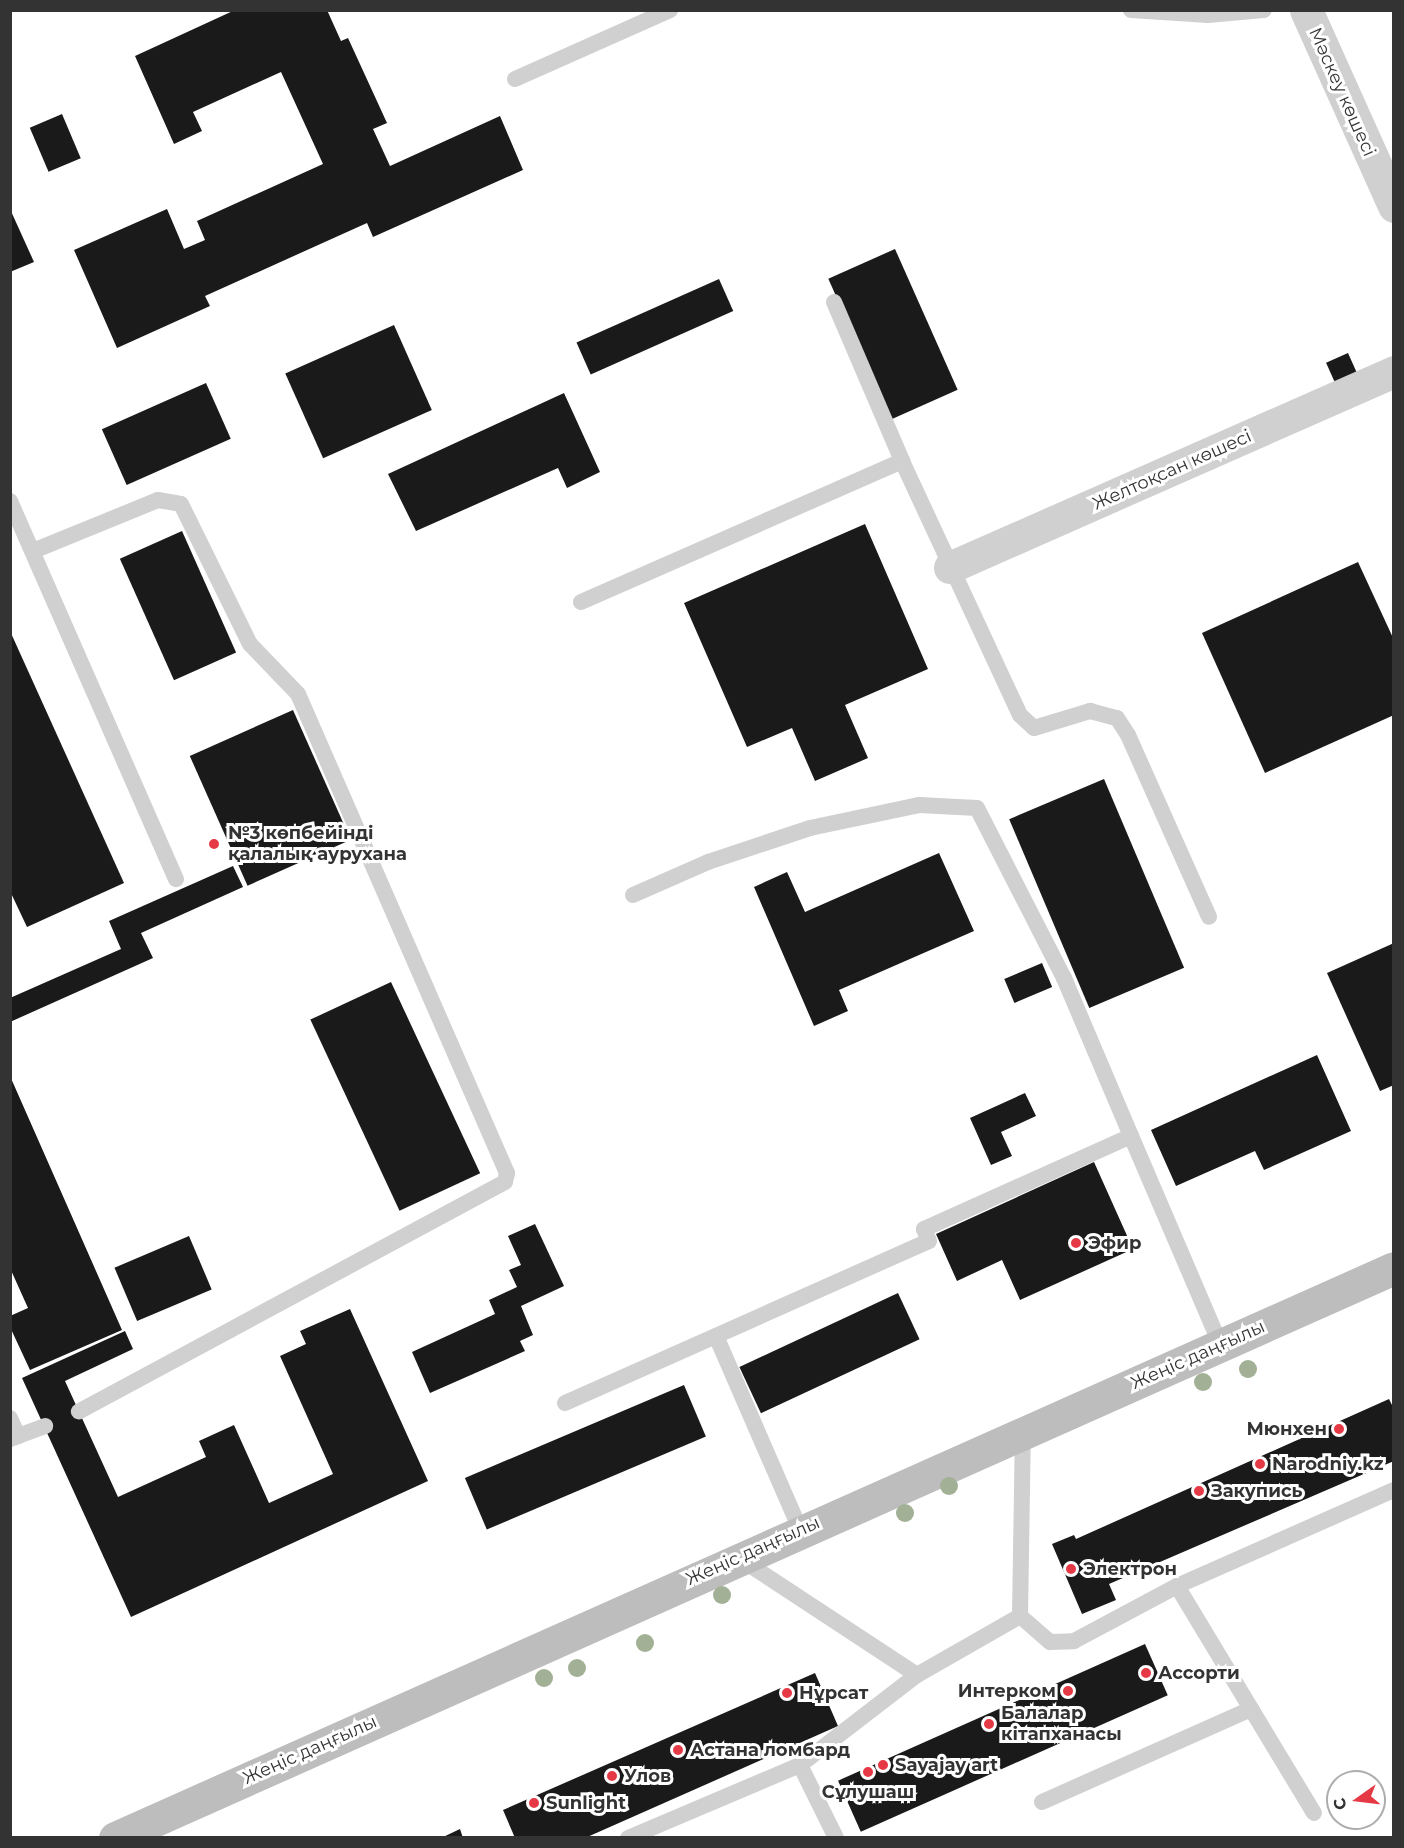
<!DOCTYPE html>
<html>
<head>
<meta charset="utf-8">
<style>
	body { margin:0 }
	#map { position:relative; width:1404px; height:1848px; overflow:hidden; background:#fff; font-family:Montserrat,sans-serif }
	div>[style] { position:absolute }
	.building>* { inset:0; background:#1a1a1a; transform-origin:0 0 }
	.service>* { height:16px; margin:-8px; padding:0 8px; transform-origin:8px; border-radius:8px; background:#d0d0d0 }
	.minor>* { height:32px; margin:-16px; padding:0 16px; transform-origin:16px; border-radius:16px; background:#d0d0d0 }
	.tertiary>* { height:33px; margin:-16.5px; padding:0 16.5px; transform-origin:16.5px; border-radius:16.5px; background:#d0d0d0 }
	.secondary>* { height:33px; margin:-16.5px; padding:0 16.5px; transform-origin:16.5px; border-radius:16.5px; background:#bdbdbd }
	.trees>* { width:18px; height:18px; margin:-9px; border-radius:50%; background:#a2b095 }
	.dots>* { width:16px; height:16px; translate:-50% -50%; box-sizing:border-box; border:3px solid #fff; border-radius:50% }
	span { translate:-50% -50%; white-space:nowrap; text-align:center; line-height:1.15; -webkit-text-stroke:6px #fff; paint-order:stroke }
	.street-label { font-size:18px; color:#333 }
	.poi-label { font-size:18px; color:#333; font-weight:700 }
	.left { translate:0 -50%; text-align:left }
	.right { translate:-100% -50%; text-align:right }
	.frame { position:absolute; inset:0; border:12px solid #333; pointer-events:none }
	.north { position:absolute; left:1326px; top:1770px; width:60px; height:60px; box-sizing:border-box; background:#fff; border:2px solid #adadad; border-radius:50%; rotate:256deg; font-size:16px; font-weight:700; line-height:24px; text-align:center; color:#333 }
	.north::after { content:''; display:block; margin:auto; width:21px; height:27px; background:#e63946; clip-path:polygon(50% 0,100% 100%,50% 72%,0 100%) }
</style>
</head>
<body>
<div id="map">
	<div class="building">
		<div style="clip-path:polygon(235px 10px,327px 10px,341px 41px,348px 38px,387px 123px,373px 129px,390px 166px,500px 116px,523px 170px,373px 237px,367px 223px,205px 296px,210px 306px,117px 348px,74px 250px,167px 209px,184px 249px,205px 240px,197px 221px,323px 164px,281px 72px,193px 112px,202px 131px,174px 144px,135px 56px)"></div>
		<div style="left:62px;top:114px;width:48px;height:35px;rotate:67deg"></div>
		<div style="clip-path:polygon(10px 209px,34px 262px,10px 272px)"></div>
		<div style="left:895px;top:249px;width:154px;height:73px;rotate:66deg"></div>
		<div style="left:719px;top:279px;width:35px;height:156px;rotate:66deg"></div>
		<div style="left:394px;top:325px;width:93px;height:119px;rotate:66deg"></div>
		<div style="left:1348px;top:353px;width:22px;height:24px;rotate:66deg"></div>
		<div style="left:206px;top:383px;width:61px;height:114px;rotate:66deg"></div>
		<div style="clip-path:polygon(564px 393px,600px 472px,567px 488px,558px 468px,416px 531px,388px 474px)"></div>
		<div style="clip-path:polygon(865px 524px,928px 669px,845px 705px,868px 758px,815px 781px,792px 728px,747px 747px,684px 603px)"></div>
		<div style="left:182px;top:531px;width:133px;height:68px;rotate:66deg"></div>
		<div style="clip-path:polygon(1358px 562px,1394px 640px,1394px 715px,1265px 773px,1202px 633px)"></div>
		<div style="clip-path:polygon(10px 631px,124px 883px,27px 927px,10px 891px)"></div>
		<div style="left:293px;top:710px;width:142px;height:113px;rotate:66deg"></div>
		<div style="left:1104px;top:779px;width:205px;height:103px;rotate:67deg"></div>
		<div style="clip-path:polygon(939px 853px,974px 931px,839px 990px,848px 1011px,814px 1026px,754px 887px,787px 872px,805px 912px)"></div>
		<div style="clip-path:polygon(233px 866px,243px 887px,141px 933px,153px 958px,10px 1022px,10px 998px,121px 949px,109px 921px)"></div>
		<div style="clip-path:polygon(1394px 943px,1394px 1085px,1380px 1091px,1327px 973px)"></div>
		<div style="left:1042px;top:963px;width:26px;height:41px;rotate:67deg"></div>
		<div style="left:391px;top:982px;width:211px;height:89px;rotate:65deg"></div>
		<div style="clip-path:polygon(1317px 1055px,1351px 1131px,1264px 1170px,1255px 1151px,1176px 1186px,1151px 1130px)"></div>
		<div style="clip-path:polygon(10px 1076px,122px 1330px,30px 1370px,10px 1327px,10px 1316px,28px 1308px,10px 1268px)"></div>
		<div style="clip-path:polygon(1025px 1093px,1036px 1116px,1001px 1132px,1012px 1156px,991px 1165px,970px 1118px)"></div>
		<div style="clip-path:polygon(1094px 1162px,1133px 1249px,1020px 1300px,1002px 1260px,957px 1281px,936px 1234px)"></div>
		<div style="clip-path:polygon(535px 1224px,564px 1286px,521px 1306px,533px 1335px,520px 1341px,525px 1351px,430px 1393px,412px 1352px,495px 1314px,489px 1300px,517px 1287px,509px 1270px,521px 1265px,508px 1236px)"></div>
		<div style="left:189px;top:1236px;width:58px;height:81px;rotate:67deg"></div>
		<div style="left:898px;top:1293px;width:51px;height:175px;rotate:65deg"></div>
		<div style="clip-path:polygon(350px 1309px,428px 1481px,131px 1617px,22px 1378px,125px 1331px,133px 1349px,65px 1381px,118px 1497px,206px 1457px,199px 1441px,234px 1425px,269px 1503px,333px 1474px,280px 1356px,306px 1344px,300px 1331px)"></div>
		<div style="left:684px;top:1385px;width:56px;height:238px;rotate:67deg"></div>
		<div style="clip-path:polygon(1389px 1399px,1394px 1409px,1394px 1461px,1109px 1584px,1116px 1600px,1082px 1614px,1052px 1544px,1074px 1535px,1076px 1539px)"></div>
		<div style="left:1145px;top:1644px;width:56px;height:336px;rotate:66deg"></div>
		<div style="clip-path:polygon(815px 1673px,838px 1726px,585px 1838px,515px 1838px,503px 1810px)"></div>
		<div style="clip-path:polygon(460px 1829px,463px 1838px,441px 1838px)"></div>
	</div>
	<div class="service">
		<div style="left:1131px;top:10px;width:77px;rotate:3.7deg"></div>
		<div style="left:1208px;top:15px;width:56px;rotate:-5.1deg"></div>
		<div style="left:515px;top:79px;width:170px;rotate:-24deg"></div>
		<div style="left:834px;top:302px;width:173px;rotate:66.8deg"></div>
		<div style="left:902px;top:461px;width:280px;rotate:65.1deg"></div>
		<div style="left:1020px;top:715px;width:19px;rotate:43deg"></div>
		<div style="left:1034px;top:728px;width:59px;rotate:-16.9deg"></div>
		<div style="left:1090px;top:711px;width:28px;rotate:15deg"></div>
		<div style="left:1117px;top:718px;width:20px;rotate:57deg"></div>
		<div style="left:1128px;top:735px;width:199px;rotate:66deg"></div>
		<div style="left:10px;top:501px;width:413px;rotate:66.3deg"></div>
		<div style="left:33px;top:551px;width:135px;rotate:-22.2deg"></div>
		<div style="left:158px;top:500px;width:23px;rotate:10deg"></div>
		<div style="left:181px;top:504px;width:156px;rotate:63.8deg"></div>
		<div style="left:250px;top:644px;width:69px;rotate:46.2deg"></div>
		<div style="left:298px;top:694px;width:523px;rotate:66.43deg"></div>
		<div style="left:507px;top:1173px;width:9px;rotate:103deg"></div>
		<div style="left:505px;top:1182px;width:484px;rotate:151.7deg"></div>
		<div style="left:581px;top:602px;width:351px;rotate:-23.7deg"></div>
		<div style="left:633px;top:895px;width:82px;rotate:-23.7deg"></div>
		<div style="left:708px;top:862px;width:108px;rotate:-18.4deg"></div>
		<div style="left:810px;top:828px;width:111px;rotate:-11.9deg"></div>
		<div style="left:919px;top:805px;width:58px;rotate:3deg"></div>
		<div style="left:977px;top:808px;width:191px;rotate:62.9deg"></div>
		<div style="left:1064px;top:978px;width:172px;rotate:67deg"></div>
		<div style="left:716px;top:1336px;width:210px;rotate:66.5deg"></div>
		<div style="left:565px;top:1403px;width:398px;rotate:-24deg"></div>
		<div style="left:929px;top:1241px;width:13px;rotate:-113deg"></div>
		<div style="left:924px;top:1229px;width:227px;rotate:-24.2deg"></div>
		<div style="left:1131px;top:1136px;width:228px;rotate:66.8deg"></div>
		<div style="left:10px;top:1418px;width:20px;rotate:66deg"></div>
		<div style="left:18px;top:1436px;width:9px;rotate:159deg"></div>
		<div style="left:18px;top:1436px;width:29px;rotate:-20deg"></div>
		<div style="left:739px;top:1558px;width:213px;rotate:33.3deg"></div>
		<div style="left:1177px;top:1586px;width:265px;rotate:58.9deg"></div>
		<div style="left:1020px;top:1616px;width:184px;rotate:-89.1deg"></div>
		<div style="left:800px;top:1765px;width:148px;rotate:-37.6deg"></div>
		<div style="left:917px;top:1675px;width:119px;rotate:-29.8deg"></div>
		<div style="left:1020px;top:1616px;width:40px;rotate:41deg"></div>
		<div style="left:1050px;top:1642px;width:24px;rotate:-2deg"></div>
		<div style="left:1074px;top:1641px;width:117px;rotate:-28.1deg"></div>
		<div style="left:1177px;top:1586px;width:237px;rotate:-23.9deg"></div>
		<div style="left:1042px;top:1802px;width:229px;rotate:-24deg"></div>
		<div style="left:628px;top:1838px;width:187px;rotate:-23deg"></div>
		<div style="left:800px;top:1765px;width:81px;rotate:63.7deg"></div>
	</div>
	<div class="minor">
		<div style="left:950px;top:568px;width:485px;rotate:-23.8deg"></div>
	</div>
	<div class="tertiary">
		<div style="left:1306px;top:10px;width:215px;rotate:65.8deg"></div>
	</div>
	<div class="secondary">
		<div style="left:115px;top:1838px;width:1400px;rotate:-24.02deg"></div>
	</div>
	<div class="trees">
		<div style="left:1248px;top:1369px"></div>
		<div style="left:1203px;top:1382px"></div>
		<div style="left:949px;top:1486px"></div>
		<div style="left:905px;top:1513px"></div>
		<div style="left:722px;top:1595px"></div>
		<div style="left:645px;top:1643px"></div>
		<div style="left:577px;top:1668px"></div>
		<div style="left:544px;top:1678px"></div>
	</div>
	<div class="dots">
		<div style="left:214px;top:844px;background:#e63946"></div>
		<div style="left:1076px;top:1243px;background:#e63946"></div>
		<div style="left:1339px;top:1429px;background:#e63946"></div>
		<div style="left:1260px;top:1464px;background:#e63946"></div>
		<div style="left:1199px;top:1491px;background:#e63946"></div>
		<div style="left:1071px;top:1569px;background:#e63946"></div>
		<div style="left:1146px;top:1673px;background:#e63946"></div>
		<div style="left:1068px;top:1691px;background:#e63946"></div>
		<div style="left:787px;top:1693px;background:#e63946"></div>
		<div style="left:989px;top:1724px;background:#e63946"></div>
		<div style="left:678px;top:1750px;background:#e63946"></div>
		<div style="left:883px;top:1765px;background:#e63946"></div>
		<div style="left:868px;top:1772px;background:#e63946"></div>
		<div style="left:612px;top:1776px;background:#e63946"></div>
		<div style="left:534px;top:1803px;background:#e63946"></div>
	</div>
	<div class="street-label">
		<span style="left:1342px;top:92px;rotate:66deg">Мәскеу көшесі</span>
		<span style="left:1172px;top:470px;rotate:-24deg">Желтоқсан көшесі</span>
		<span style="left:1198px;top:1355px;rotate:-24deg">Жеңіс даңғылы</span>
		<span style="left:753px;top:1551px;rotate:-24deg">Жеңіс даңғылы</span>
		<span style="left:310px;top:1750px;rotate:-24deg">Жеңіс даңғылы</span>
	</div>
	<div class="poi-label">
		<span class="left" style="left:228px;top:844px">№3 көпбейінді<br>қалалық аурухана</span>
		<span class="left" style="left:1088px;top:1243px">Эфир</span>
		<span class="right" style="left:1327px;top:1429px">Мюнхен</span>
		<span class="left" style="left:1272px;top:1464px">Narodniy.kz</span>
		<span class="left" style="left:1211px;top:1491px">Закупись</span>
		<span class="left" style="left:1083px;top:1569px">Электрон</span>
		<span class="left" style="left:1158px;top:1673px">Ассорти</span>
		<span class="right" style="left:1056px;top:1691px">Интерком</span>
		<span class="left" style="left:799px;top:1693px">Нұрсат</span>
		<span class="left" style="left:1001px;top:1724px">Балалар<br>кітапханасы</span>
		<span class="left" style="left:690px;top:1750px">Астана ломбард</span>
		<span class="left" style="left:895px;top:1765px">Sayajay аrt</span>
		<span class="left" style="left:624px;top:1776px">Улов</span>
		<span style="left:868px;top:1792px">Сұлушаш</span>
		<span class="left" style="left:546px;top:1803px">Sunlight</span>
	</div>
	<div class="frame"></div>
	<div class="north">С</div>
</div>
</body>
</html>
